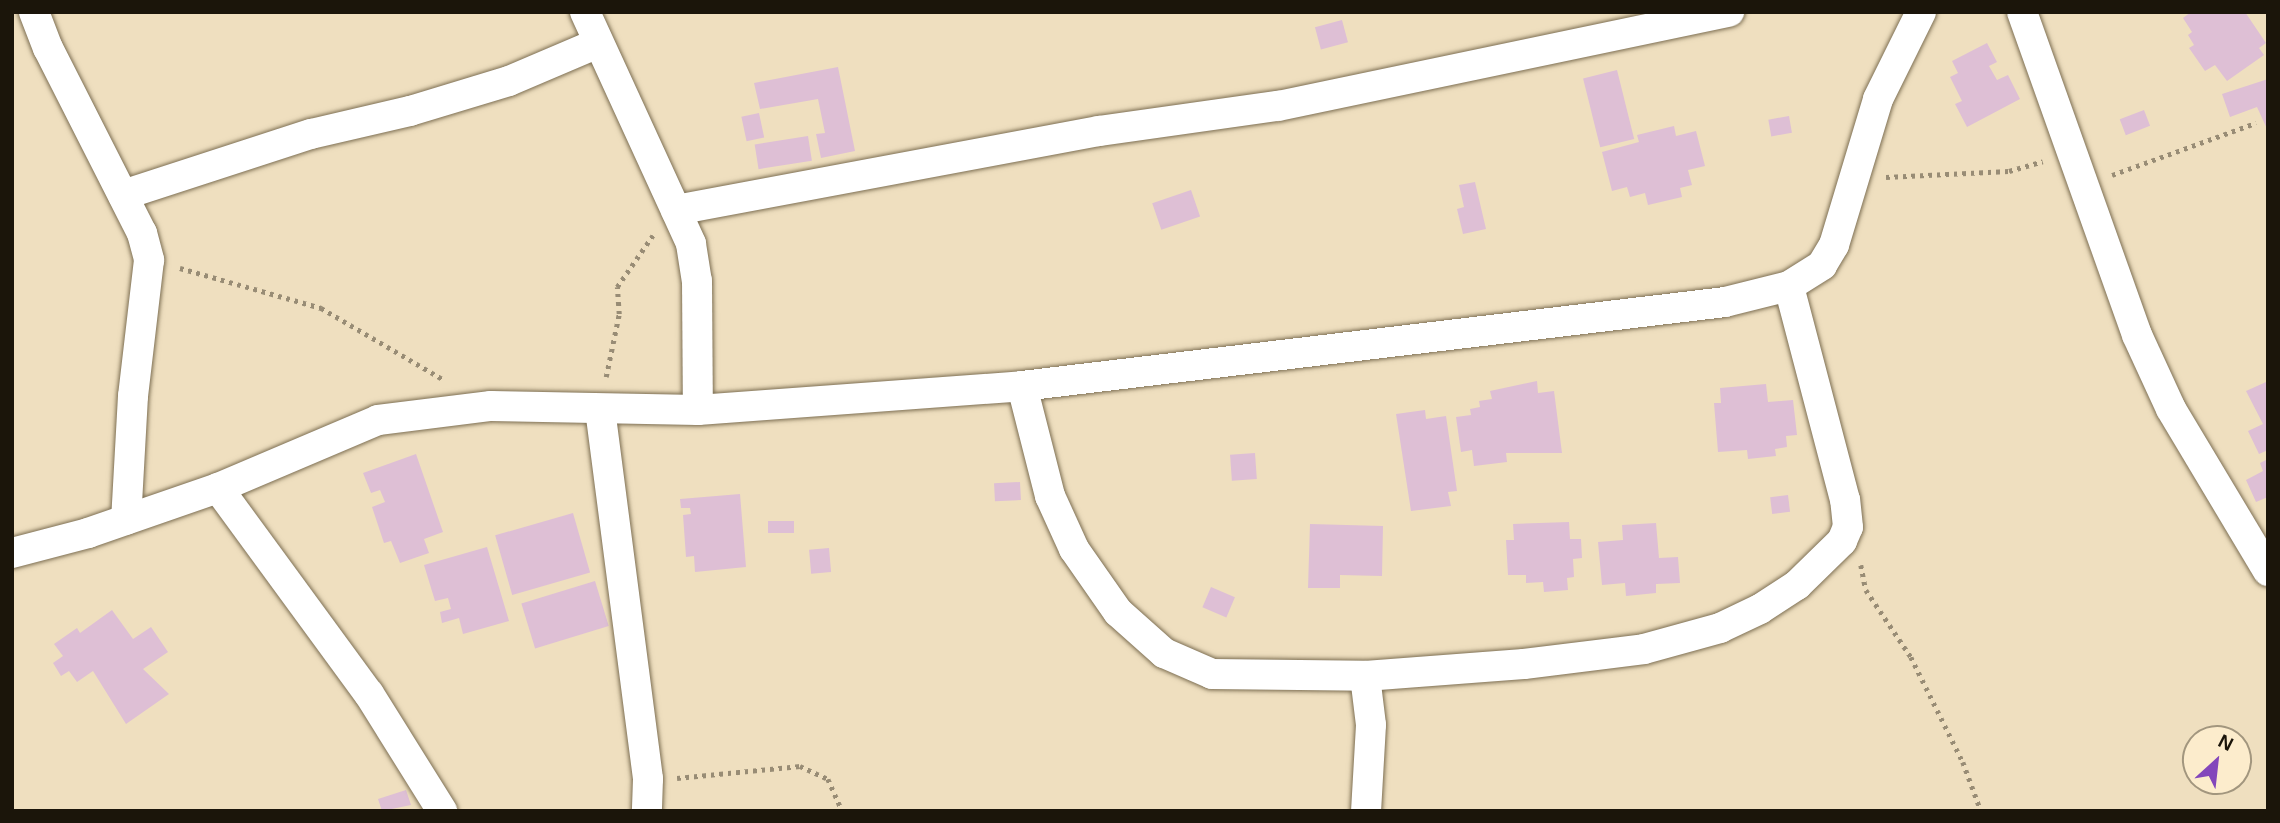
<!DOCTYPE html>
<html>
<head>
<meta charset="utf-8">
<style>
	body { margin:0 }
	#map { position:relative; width:2280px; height:823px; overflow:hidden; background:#efdfbf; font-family:Helvetica,sans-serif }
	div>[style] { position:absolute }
	.building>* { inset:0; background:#debfd5; transform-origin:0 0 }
	.path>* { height:4.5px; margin-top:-2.25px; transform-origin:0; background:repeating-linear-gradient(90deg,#988c75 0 3.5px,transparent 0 8.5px) }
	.roads { filter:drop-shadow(0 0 2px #7d6f53) drop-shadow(0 0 2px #7d6f53) }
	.street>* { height:30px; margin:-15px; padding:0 15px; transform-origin:15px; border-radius:15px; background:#fff }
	span { translate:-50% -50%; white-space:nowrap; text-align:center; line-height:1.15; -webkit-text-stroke:5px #fceccc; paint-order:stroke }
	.frame { position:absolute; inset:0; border:14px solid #1b150a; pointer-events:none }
	.north { position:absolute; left:2182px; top:725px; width:70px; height:70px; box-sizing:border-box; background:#fceccc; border:2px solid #a2967e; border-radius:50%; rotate:27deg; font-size:19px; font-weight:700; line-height:28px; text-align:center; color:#1b150a }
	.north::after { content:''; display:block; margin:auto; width:24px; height:32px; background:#8346bb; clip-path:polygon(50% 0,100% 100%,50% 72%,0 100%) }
</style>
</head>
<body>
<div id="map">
	<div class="building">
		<div style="clip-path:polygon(2191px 12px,2245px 12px,2266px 43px,2259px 48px,2264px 55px,2227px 81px,2215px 65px,2205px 71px,2189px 48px,2194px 45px,2188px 35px,2192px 32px,2183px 18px)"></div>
		<div style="left:1342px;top:20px;width:23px;height:28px;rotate:75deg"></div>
		<div style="clip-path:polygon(1987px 43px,1997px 62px,1989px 66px,1997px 80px,2008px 75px,2020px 99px,1967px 127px,1955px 104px,1962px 101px,1950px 77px,1958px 73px,1952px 61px)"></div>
		<div style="clip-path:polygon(838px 67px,855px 151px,821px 158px,816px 134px,825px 133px,818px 99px,760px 109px,754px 83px)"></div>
		<div style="left:1617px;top:70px;width:71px;height:35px;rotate:76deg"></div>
		<div style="clip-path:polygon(2268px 79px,2268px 131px,2257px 107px,2230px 117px,2222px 94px)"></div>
		<div style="left:2144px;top:110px;width:17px;height:26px;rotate:69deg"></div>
		<div style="left:759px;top:113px;width:25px;height:18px;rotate:78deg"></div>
		<div style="left:1789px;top:116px;width:17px;height:21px;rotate:80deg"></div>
		<div style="clip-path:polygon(1674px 126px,1676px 136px,1696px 131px,1705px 166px,1688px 170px,1692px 185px,1680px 188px,1682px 197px,1648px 205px,1645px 193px,1630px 197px,1627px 187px,1612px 191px,1602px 152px,1639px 142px,1637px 135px)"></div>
		<div style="left:808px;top:136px;width:25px;height:54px;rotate:81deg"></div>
		<div style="clip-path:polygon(1475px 182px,1486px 229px,1463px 234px,1457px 209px,1464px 207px,1459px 185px)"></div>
		<div style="left:1191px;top:190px;width:28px;height:41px;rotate:71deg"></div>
		<div style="clip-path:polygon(1537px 381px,1538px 393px,1554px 391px,1562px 453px,1506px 453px,1507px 462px,1474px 466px,1472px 450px,1461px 452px,1456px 417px,1471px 415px,1470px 409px,1480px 407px,1479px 401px,1492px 399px,1490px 391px)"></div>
		<div style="clip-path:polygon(2266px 382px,2268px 450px,2259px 454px,2248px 431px,2263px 424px,2246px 391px)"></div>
		<div style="clip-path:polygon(1766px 384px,1768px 402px,1793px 400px,1797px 435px,1786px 436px,1787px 447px,1775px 449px,1776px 456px,1748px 459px,1747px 450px,1718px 452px,1714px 403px,1721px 403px,1720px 388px)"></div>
		<div style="clip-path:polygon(1425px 410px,1426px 419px,1446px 416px,1457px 491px,1448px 492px,1451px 506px,1411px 511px,1396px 414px)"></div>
		<div style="left:1255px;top:453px;width:26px;height:25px;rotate:86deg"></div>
		<div style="clip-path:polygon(416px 454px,443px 532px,424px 539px,429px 553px,400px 563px,391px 541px,384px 543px,372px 507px,385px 502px,380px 490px,371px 493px,363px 473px)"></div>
		<div style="clip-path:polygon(2268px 459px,2268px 497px,2256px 502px,2246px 480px,2263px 471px,2260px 463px)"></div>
		<div style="left:1020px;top:482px;width:18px;height:26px;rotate:87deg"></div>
		<div style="clip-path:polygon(740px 494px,746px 567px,695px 572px,694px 556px,686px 557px,683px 515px,691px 514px,690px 508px,681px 508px,680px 499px)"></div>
		<div style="left:1788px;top:495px;width:17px;height:18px;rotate:83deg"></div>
		<div style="left:573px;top:513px;width:62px;height:81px;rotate:74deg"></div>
		<div style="left:768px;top:521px;width:26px;height:12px"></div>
		<div style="clip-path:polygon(1569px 522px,1570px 539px,1581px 539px,1582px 558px,1573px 559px,1574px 577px,1567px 578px,1568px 590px,1544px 592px,1543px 582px,1526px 583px,1526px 575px,1508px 575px,1506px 540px,1514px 540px,1513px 524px)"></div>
		<div style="clip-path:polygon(1656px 523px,1659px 558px,1678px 557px,1680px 583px,1656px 584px,1656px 593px,1626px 596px,1625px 583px,1602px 585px,1598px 542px,1623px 540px,1622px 525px)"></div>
		<div style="clip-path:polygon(1310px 524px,1383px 526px,1382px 576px,1340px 575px,1340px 588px,1308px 588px)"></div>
		<div style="clip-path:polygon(487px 547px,509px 621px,463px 634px,459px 618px,442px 623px,440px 612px,451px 609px,448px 598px,435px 601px,424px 565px)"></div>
		<div style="left:829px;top:548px;width:24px;height:20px;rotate:85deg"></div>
		<div style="left:595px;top:581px;width:47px;height:77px;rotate:73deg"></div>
		<div style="left:1211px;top:587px;width:26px;height:22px;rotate:23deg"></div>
		<div style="clip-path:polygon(112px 610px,133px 639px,151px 627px,168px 652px,143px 669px,169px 694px,126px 724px,93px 671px,77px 682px,69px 671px,61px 676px,53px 663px,63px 656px,54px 644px,77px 628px,80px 633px)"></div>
		<div style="clip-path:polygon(406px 790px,411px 805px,382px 811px,378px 799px)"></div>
	</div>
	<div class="path">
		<div style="left:2112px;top:175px;width:153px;rotate:-19.9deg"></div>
		<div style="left:1886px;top:177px;width:123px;rotate:-2.8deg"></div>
		<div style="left:2009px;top:171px;width:35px;rotate:-16deg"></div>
		<div style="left:180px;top:268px;width:147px;rotate:15.8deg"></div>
		<div style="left:321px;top:308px;width:143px;rotate:30.3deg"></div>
		<div style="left:606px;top:377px;width:64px;rotate:-78.3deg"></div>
		<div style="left:619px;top:314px;width:27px;rotate:-94deg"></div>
		<div style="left:617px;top:287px;width:63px;rotate:-55.3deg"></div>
		<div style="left:1861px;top:565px;width:25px;rotate:79deg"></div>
		<div style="left:1866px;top:590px;width:81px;rotate:56.1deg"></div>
		<div style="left:1911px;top:657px;width:117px;rotate:63.7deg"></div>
		<div style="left:1963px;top:762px;width:52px;rotate:69.8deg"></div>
		<div style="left:677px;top:778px;width:124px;rotate:-5.6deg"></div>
		<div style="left:800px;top:766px;width:31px;rotate:25deg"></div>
		<div style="left:828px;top:779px;width:35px;rotate:66deg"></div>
	</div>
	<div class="roads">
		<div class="street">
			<div style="left:34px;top:12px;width:39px;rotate:69deg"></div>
			<div style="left:48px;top:48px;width:208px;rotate:63.1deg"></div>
			<div style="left:142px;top:233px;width:28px;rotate:75deg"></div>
			<div style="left:149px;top:260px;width:137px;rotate:96.7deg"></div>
			<div style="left:133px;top:396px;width:124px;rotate:93.2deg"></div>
			<div style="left:585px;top:12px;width:255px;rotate:65.4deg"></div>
			<div style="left:691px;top:244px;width:37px;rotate:81deg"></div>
			<div style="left:697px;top:281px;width:129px;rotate:89.6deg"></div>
			<div style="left:2022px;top:12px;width:343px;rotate:70.4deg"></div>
			<div style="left:2137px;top:335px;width:81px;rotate:65.3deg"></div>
			<div style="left:2171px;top:409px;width:189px;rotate:59.1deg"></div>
			<div style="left:123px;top:195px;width:198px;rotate:-18deg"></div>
			<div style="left:311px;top:134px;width:102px;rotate:-13.1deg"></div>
			<div style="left:410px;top:111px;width:103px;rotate:-16.9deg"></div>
			<div style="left:509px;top:81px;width:97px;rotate:-23.1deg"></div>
			<div style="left:676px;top:210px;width:430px;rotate:-10.6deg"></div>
			<div style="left:1099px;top:131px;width:181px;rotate:-8deg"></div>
			<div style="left:1278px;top:106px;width:461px;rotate:-11.8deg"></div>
			<div style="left:1022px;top:386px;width:114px;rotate:75.7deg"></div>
			<div style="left:1050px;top:496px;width:58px;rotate:65.6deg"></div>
			<div style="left:1074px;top:549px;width:77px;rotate:55.1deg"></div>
			<div style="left:1118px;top:612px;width:62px;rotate:41.7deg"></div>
			<div style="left:1164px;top:653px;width:52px;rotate:23.6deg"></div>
			<div style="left:1212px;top:674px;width:153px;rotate:0.7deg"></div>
			<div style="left:1365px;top:676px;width:159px;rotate:-4.3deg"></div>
			<div style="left:1524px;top:664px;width:121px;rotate:-7.1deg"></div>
			<div style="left:1644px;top:649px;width:79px;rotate:-15.4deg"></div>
			<div style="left:1720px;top:628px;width:44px;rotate:-25.4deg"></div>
			<div style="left:1760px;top:609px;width:44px;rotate:-33deg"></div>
			<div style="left:1797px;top:585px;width:63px;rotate:-44.4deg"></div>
			<div style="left:1842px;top:541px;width:15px;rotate:-67deg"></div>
			<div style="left:1848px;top:527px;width:27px;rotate:-96deg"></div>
			<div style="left:1845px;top:500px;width:221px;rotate:-104.7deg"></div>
			<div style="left:600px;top:409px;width:373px;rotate:82.6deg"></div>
			<div style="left:648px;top:779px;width:32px;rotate:92deg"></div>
			<div style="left:218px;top:488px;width:255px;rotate:53.8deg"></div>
			<div style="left:369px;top:694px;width:138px;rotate:58deg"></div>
			<div style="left:12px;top:553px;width:79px;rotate:-14.7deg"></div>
			<div style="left:88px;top:533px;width:138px;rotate:-19.1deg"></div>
			<div style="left:218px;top:488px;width:174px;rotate:-23deg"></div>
			<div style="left:378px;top:420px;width:114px;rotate:-7.1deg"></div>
			<div style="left:491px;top:406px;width:207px;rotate:1.1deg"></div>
			<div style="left:698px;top:410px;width:325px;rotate:-4.2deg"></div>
			<div style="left:1022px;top:386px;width:708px;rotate:-6.81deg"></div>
			<div style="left:1725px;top:302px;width:66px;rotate:-14deg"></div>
			<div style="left:1789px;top:286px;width:39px;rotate:-32deg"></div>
			<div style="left:1822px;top:265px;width:23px;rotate:-59deg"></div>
			<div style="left:1834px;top:245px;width:152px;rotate:-73.2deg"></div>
			<div style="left:1878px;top:99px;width:97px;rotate:-63.7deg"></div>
			<div style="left:1365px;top:676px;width:49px;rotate:83deg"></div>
			<div style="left:1371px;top:725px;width:86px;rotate:93.3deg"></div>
		</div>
	</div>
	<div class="frame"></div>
	<div class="north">N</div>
</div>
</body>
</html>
